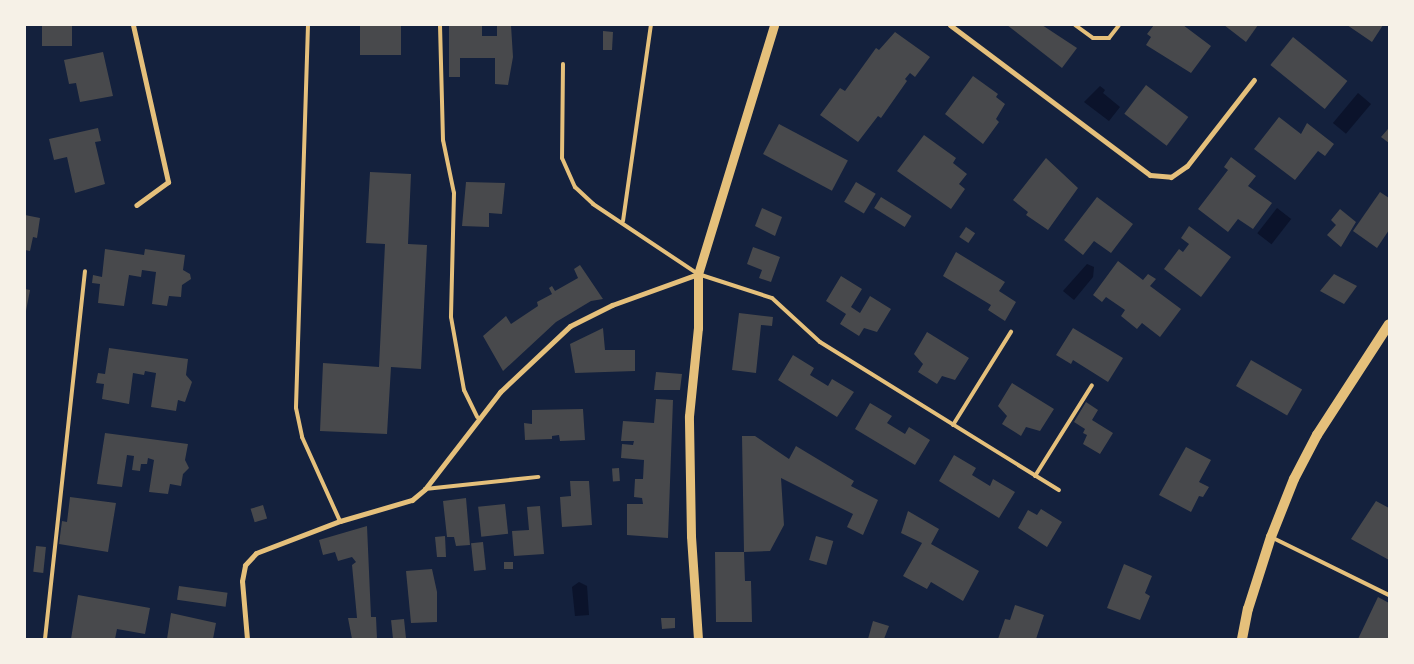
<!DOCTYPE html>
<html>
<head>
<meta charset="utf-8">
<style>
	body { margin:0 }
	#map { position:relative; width:1414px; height:664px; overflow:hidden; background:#14213d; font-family:Cabin,sans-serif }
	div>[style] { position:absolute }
	.water>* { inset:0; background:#0b132b; transform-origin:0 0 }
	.building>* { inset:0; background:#48494c; transform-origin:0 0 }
	.service>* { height:4px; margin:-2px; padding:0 2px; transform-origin:2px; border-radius:2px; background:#e5c07b }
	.minor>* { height:5px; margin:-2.5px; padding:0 2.5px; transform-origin:2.5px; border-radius:2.5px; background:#e5c07b }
	.tertiary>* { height:9px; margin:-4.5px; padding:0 4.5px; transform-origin:4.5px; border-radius:4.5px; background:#e5c07b }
	.secondary>* { height:10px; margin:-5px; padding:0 5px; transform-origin:5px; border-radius:5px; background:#e5c07b }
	span { translate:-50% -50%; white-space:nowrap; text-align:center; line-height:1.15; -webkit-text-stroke:4.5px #f6f1e7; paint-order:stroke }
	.frame { position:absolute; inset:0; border:26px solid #f6f1e7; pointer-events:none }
</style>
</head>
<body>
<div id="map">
	<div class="water">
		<div style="clip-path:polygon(1100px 86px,1105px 90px,1103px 93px,1120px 107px,1109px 121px,1084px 102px)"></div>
		<div style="left:1358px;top:93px;width:17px;height:39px;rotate:40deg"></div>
		<div style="left:1277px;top:208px;width:18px;height:32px;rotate:38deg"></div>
		<div style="clip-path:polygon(1087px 264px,1094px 267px,1093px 277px,1074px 300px,1063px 291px)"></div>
		<div style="clip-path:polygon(579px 582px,587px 586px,589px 615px,575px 616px,572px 587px)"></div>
	</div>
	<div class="building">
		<div style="left:42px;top:25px;width:30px;height:21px"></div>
		<div style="left:360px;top:25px;width:41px;height:30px"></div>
		<div style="clip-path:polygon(449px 25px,482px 25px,482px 36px,497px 36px,497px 25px,511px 25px,513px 57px,508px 85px,495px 84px,495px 58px,460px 58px,460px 77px,449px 77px)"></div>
		<div style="clip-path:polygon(1007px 25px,1042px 25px,1077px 48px,1062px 68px)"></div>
		<div style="clip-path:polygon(1154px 25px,1183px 25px,1211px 46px,1191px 73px,1146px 45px,1151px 37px,1147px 34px)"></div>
		<div style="clip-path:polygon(1224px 25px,1258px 25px,1246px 42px)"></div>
		<div style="clip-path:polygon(1347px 25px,1383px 25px,1372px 42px)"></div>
		<div style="clip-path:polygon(603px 31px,613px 32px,612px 50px,603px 50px)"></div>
		<div style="clip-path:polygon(895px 32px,930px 57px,915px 77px,910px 73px,905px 79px,907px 81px,881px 118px,878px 116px,858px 142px,820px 115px,840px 88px,845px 91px,876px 48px,879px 50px)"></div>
		<div style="left:1293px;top:37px;width:70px;height:36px;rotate:39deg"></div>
		<div style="clip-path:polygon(103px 52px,113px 96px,80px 102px,76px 83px,69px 84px,64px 60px)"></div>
		<div style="clip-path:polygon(973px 76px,998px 94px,996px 97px,1005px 104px,996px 119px,999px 122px,983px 144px,945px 114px)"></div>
		<div style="left:1146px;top:85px;width:53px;height:36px;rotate:37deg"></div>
		<div style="clip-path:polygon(1279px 117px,1301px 134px,1307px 123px,1334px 144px,1325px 156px,1318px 151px,1295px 180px,1254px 149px)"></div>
		<div style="left:779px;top:124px;width:78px;height:34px;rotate:28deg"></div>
		<div style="clip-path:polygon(98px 128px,101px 141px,95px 142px,105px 184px,75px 193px,67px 157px,54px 160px,49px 139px)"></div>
		<div style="clip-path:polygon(1388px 129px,1389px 130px,1389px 143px,1381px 137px)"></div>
		<div style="clip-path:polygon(924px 135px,956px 158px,953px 163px,967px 174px,959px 184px,965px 189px,951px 209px,897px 171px)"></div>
		<div style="clip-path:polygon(1231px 157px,1256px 176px,1248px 186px,1272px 203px,1253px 229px,1238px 219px,1228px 232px,1198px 209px,1228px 170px,1224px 167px)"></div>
		<div style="clip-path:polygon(1046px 158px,1078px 188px,1048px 230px,1026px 215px,1028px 212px,1013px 200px)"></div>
		<div style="clip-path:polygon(370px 172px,411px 174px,408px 244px,427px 245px,421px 369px,391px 367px,387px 434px,320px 431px,323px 363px,379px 367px,385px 244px,366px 243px)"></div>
		<div style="clip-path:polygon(466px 182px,505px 183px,502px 214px,489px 213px,489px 227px,462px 226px)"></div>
		<div style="left:856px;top:182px;width:23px;height:23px;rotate:31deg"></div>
		<div style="clip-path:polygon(1380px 192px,1389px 198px,1389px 230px,1377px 248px,1353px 231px)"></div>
		<div style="left:881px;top:197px;width:36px;height:13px;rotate:32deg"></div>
		<div style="clip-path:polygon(1097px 197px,1133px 224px,1111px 253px,1094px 241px,1083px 255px,1064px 240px)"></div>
		<div style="clip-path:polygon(762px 208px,782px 217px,775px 236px,755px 226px)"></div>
		<div style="clip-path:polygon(1340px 209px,1356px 222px,1341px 247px,1327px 235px,1336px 225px,1331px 220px)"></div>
		<div style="clip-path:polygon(25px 215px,40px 218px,37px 238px,33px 237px,30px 251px,25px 250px)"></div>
		<div style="clip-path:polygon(1189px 226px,1231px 257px,1201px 297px,1164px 269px,1179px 249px,1183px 252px,1189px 244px,1181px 238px)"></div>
		<div style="left:966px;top:227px;width:11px;height:12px;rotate:34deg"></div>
		<div style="clip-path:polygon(753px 247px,780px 257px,771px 282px,759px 278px,762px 270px,747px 264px)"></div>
		<div style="clip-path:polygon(105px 249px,144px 255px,145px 249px,185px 255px,183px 270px,190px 274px,191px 279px,182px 285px,181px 297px,169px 296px,167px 306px,152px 304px,156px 272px,142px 270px,141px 277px,129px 275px,124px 306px,98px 303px,100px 284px,92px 283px,93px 275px,102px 277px)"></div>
		<div style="clip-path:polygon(956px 252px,1005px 282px,999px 291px,1016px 302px,1005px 321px,988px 310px,991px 305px,943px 276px)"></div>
		<div style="clip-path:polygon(1118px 261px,1143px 280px,1148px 274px,1156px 279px,1150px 286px,1181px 309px,1160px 337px,1142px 323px,1137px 329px,1121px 316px,1125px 310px,1106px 297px,1102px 302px,1093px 295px)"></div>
		<div style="clip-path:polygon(580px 265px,603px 299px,591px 301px,556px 322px,503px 371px,483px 336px,506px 316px,511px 324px,538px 306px,537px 302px,552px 294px,549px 288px,552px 286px,555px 291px,578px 278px,574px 269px)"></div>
		<div style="clip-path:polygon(1334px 274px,1357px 286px,1344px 304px,1320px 291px)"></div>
		<div style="clip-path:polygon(841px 276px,862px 289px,851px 307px,860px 313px,870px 296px,891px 309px,877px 332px,864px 328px,859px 336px,840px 324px,846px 314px,826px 301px)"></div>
		<div style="clip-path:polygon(25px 289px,30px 290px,26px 311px,25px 311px)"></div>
		<div style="clip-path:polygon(739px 313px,773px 317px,772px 326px,761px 325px,756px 373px,732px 370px)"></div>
		<div style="clip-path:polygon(603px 328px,605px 350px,635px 350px,635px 371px,575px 373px,570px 344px)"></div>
		<div style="clip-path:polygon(1073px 328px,1123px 358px,1108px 382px,1073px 360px,1071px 364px,1056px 355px)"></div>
		<div style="clip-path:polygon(927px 332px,969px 358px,955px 380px,942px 376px,937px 384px,918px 372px,923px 364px,914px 354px)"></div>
		<div style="clip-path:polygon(109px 348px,188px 359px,186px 375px,192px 382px,185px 402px,178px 400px,176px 411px,151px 407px,156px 373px,145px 371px,144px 375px,133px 373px,129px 404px,102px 399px,104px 384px,96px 383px,98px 373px,105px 374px)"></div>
		<div style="clip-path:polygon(793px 355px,814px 368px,810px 375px,828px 386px,832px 379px,854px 392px,837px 417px,778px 380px)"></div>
		<div style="left:1251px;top:360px;width:59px;height:30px;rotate:30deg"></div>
		<div style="clip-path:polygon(656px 372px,682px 374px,680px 390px,654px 390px)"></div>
		<div style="clip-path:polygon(1012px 383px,1054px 409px,1040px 431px,1026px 427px,1021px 436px,1002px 424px,1007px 416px,998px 406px)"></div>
		<div style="clip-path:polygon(656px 399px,673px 400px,668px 538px,627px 535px,627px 504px,643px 504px,642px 498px,634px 497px,635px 479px,643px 479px,644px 460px,621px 458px,622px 444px,633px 445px,634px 441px,621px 441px,623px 421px,654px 423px)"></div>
		<div style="clip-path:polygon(1086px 402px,1098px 410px,1092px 420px,1113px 433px,1100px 454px,1083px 444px,1087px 435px,1083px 433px,1085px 429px,1074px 422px)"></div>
		<div style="clip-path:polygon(870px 403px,892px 416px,887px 423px,905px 434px,909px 427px,930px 440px,915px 465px,855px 429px)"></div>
		<div style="clip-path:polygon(583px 409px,585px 440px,560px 441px,559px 435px,552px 436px,552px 439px,525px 440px,524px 423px,532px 424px,532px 410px)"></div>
		<div style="clip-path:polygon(105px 433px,188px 444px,185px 460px,189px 468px,183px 474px,181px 486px,170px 484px,168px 494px,149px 492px,154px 460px,148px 458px,147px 464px,141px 464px,140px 471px,132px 470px,134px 456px,127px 455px,122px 487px,97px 484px)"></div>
		<div style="clip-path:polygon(742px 436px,755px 436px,789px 459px,796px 446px,854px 481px,851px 486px,878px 500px,863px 535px,847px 527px,853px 514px,781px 478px,784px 525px,770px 551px,744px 552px,745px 581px,751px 581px,752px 622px,716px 622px,715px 552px,744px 552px)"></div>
		<div style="clip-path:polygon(1186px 447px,1211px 460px,1199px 482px,1209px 487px,1203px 497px,1199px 496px,1191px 512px,1159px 495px)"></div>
		<div style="clip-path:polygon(954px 455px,976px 468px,972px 475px,990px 486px,993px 479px,1015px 492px,999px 518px,939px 481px)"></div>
		<div style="left:619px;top:468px;width:13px;height:7px;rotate:86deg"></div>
		<div style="clip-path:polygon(570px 481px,589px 481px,592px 525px,562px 527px,560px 497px,571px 496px)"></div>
		<div style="clip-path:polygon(70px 497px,116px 503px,108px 552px,59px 544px,62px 521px,67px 522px)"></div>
		<div style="clip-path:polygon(466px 498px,470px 545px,456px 546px,454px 537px,447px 537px,443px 501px)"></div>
		<div style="clip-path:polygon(1376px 501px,1389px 508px,1389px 560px,1351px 539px)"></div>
		<div style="left:505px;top:504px;width:30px;height:27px;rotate:84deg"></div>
		<div style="left:263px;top:505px;width:14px;height:13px;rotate:73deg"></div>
		<div style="clip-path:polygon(540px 506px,544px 554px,514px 556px,512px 531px,529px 530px,527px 507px)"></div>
		<div style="clip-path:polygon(1041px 509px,1062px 522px,1047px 547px,1018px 528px,1028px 510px,1037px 515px)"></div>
		<div style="clip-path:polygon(908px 511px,939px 529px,931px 544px,979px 571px,963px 601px,931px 582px,927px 589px,903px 576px,922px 543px,901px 533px)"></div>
		<div style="clip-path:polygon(367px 526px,371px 617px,376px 617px,377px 639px,352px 639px,348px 618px,357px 618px,352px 565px,356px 562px,352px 557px,338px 561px,335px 552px,323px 555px,319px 540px)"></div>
		<div style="clip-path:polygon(445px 536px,446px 557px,437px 557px,435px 537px)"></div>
		<div style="left:816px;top:536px;width:18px;height:25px;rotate:16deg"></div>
		<div style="left:483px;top:542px;width:28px;height:12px;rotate:84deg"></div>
		<div style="left:36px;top:546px;width:10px;height:26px;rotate:6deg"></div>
		<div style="left:513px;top:562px;width:7px;height:9px;rotate:90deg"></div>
		<div style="clip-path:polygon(1124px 564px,1152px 576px,1145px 593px,1150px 596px,1140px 620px,1107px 608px)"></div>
		<div style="clip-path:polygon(432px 569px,437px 592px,437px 622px,411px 623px,406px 571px)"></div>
		<div style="left:179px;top:586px;width:49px;height:14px;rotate:8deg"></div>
		<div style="clip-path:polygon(78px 595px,150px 608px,145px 634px,117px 629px,115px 639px,71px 639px)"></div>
		<div style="clip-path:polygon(1378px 597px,1389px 603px,1389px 639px,1358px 639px)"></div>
		<div style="clip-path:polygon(1015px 605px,1044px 615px,1036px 639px,998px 639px,1005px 619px,1010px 620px)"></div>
		<div style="clip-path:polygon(171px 613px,216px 623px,213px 639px,167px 639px)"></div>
		<div style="clip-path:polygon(661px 618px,675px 618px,675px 628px,662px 629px)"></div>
		<div style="left:404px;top:619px;width:20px;height:13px;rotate:84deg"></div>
		<div style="clip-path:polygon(873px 621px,889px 626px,884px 639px,868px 639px)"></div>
	</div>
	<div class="service">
		<div style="left:308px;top:25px;width:383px;rotate:91.8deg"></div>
		<div style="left:296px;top:408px;width:30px;rotate:78deg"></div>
		<div style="left:302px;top:437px;width:92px;rotate:65.7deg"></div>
		<div style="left:440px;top:25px;width:115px;rotate:88.5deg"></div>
		<div style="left:443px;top:140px;width:54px;rotate:78.3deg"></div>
		<div style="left:454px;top:193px;width:124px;rotate:91.4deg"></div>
		<div style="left:451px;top:317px;width:74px;rotate:79.9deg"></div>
		<div style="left:464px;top:390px;width:30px;rotate:64deg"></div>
		<div style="left:1075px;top:25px;width:22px;rotate:36deg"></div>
		<div style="left:1093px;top:38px;width:16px"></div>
		<div style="left:1109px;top:38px;width:16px;rotate:-52deg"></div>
		<div style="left:563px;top:64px;width:94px;rotate:90.6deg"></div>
		<div style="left:562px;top:158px;width:32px;rotate:66deg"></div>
		<div style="left:575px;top:187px;width:25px;rotate:43deg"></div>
		<div style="left:593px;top:204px;width:126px;rotate:33.7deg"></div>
		<div style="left:698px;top:274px;width:78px;rotate:18deg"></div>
		<div style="left:772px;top:298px;width:65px;rotate:42.5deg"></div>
		<div style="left:820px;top:342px;width:281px;rotate:31.8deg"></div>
		<div style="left:623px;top:221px;width:198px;rotate:-81.9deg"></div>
		<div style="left:953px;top:425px;width:110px;rotate:-58.1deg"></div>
		<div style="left:1035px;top:476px;width:107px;rotate:-57.9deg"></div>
		<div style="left:425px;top:489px;width:114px;rotate:-6.1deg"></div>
		<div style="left:1271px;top:537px;width:131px;rotate:26.2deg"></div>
		<div style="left:45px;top:639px;width:370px;rotate:-83.8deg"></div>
	</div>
	<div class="minor">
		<div style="left:133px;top:25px;width:161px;rotate:77.4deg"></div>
		<div style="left:168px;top:182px;width:39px;rotate:144deg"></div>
		<div style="left:950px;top:25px;width:250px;rotate:36.9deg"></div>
		<div style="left:1150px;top:175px;width:21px;rotate:5deg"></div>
		<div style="left:1171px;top:177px;width:19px;rotate:-35deg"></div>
		<div style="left:1187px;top:166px;width:109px;rotate:-52.1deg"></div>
		<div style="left:247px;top:639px;width:58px;rotate:-94.9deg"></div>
		<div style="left:242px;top:581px;width:16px;rotate:-79deg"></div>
		<div style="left:245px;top:565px;width:16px;rotate:-47deg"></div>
		<div style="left:256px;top:553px;width:90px;rotate:-20.9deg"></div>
		<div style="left:340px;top:521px;width:75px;rotate:-16.3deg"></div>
		<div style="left:412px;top:500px;width:17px;rotate:-40deg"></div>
		<div style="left:425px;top:489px;width:123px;rotate:-52.3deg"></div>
		<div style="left:500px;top:392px;width:96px;rotate:-43.3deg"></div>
		<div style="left:570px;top:326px;width:47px;rotate:-26.6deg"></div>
		<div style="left:612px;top:305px;width:91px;rotate:-19.8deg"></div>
	</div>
	<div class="tertiary">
		<div style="left:698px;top:639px;width:103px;rotate:-93.9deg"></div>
		<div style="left:691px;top:536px;width:120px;rotate:-91deg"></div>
		<div style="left:689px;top:416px;width:88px;rotate:-84.2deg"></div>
		<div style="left:698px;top:328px;width:54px;rotate:-90deg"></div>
		<div style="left:698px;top:274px;width:260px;rotate:-73deg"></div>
	</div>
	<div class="secondary">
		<div style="left:1242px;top:639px;width:31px;rotate:-79deg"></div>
		<div style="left:1248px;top:609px;width:76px;rotate:-72.3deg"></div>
		<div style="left:1271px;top:537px;width:62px;rotate:-68.4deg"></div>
		<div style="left:1294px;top:479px;width:50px;rotate:-62.4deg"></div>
		<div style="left:1317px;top:435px;width:132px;rotate:-57deg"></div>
	</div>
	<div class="frame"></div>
</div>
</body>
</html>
